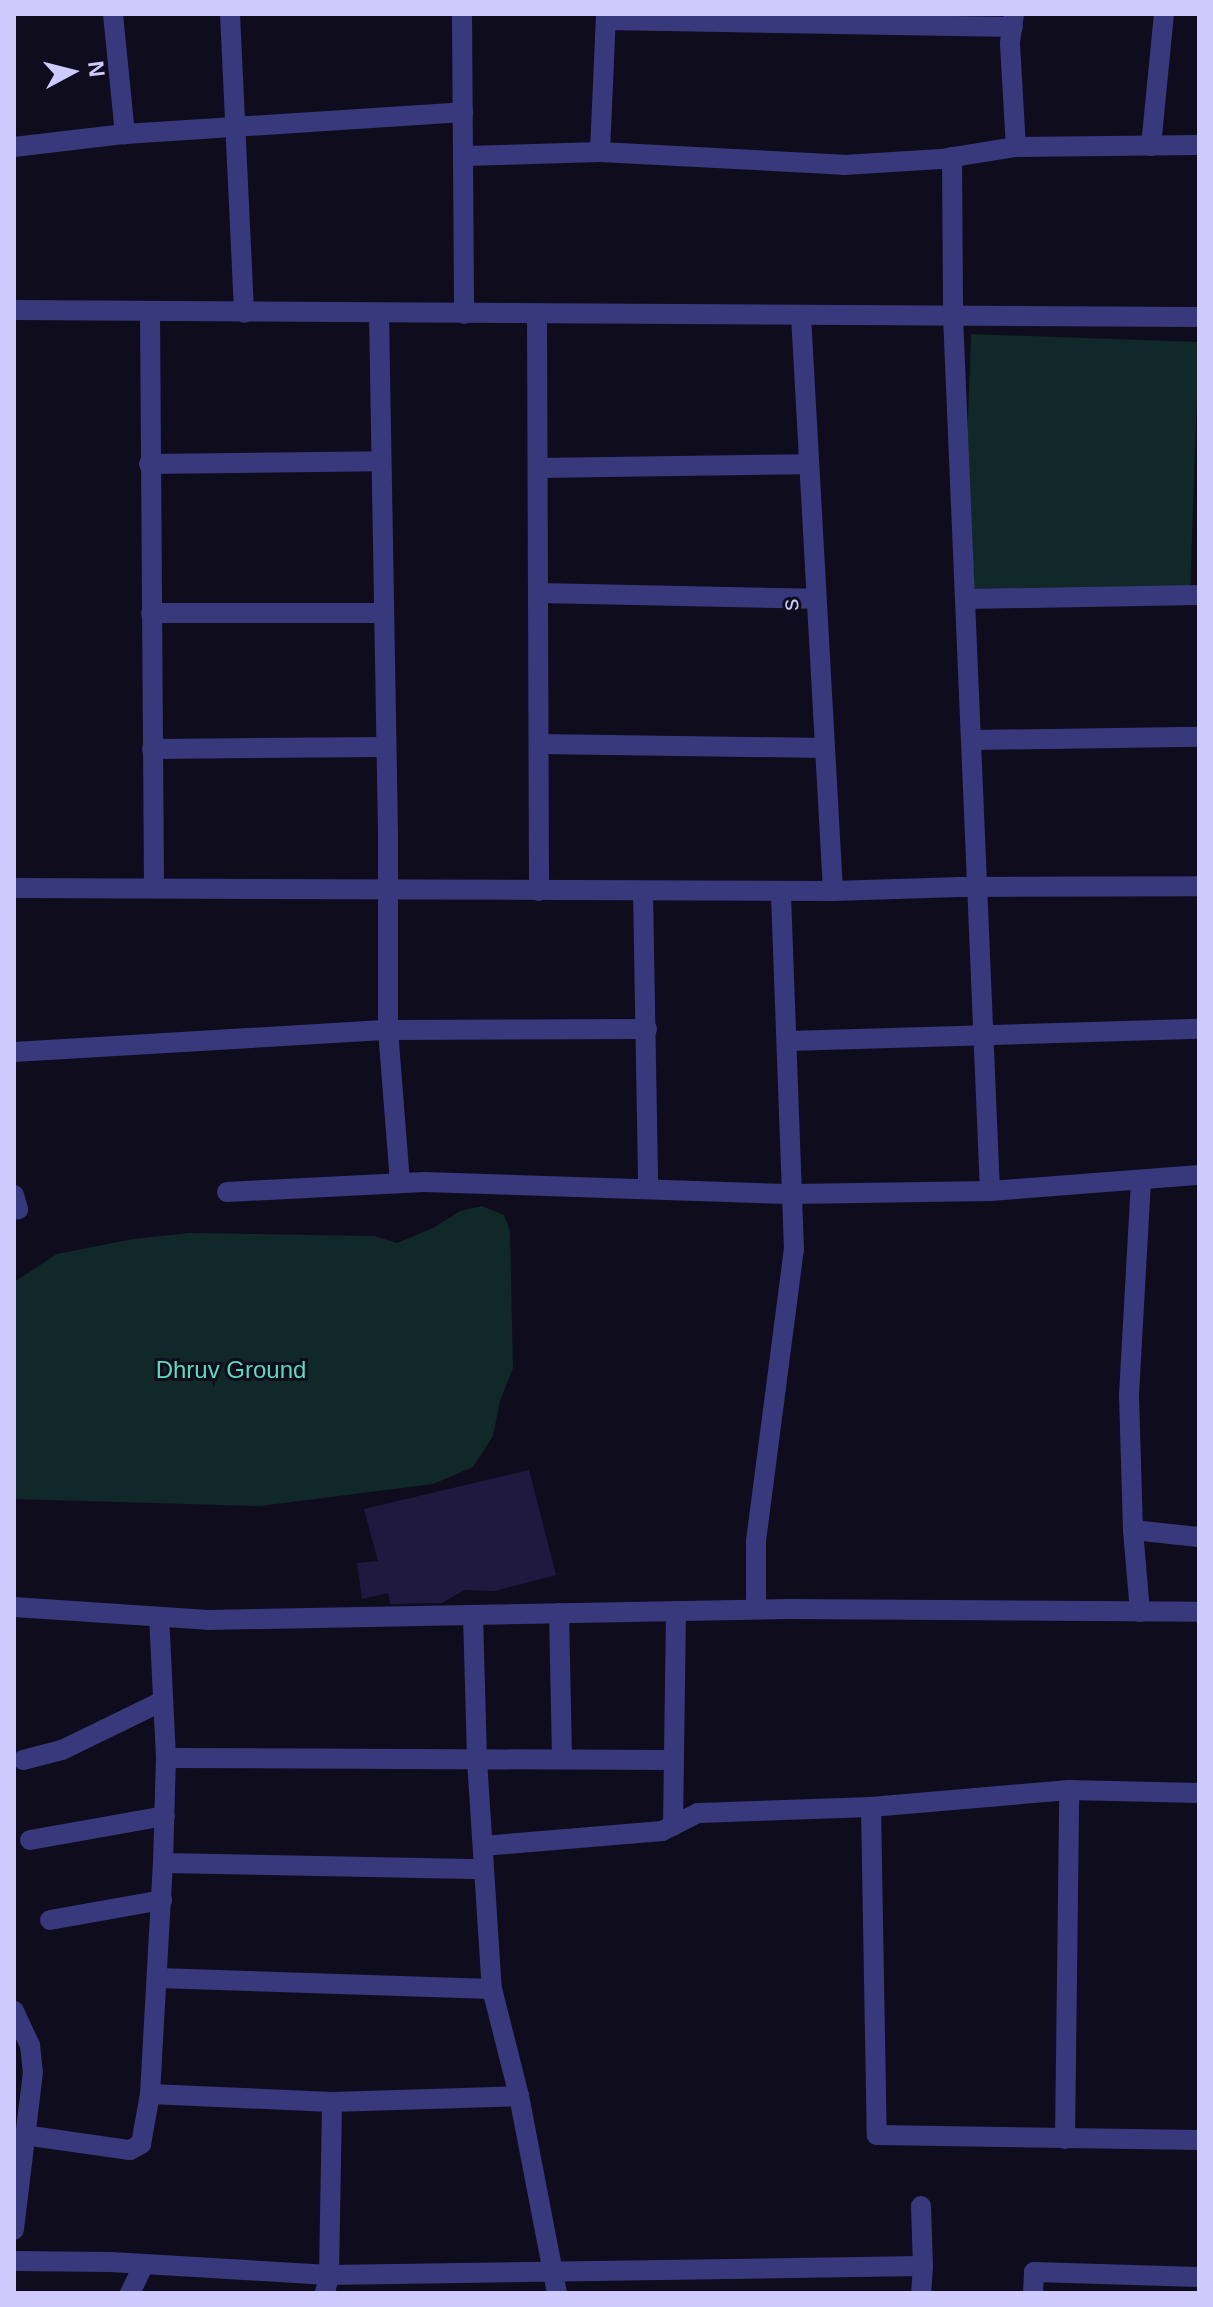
<!DOCTYPE html>
<html>
<head>
<meta charset="utf-8">
<style>
	body { margin:0 }
	#map { position:relative; width:1213px; height:2307px; overflow:hidden; background:#0f0c1e; font-family:Arial,sans-serif }
	div>[style] { position:absolute }
	.green>* { inset:0; background:#102827; transform-origin:0 0 }
	.building>* { inset:0; background:#1f193f }
	.minor>* { height:20px; margin:-10px; padding:0 10px; transform-origin:10px; border-radius:10px; background:#38387d }
	span { translate:-50% -50%; white-space:nowrap; text-align:center; line-height:1.15; -webkit-text-stroke:6px #0f0c1e; paint-order:stroke }
	.street-label { font-size:24px; color:#cfcafe }
	.park-label { font-size:24px; color:#58ddb8 }
	.frame { position:absolute; inset:0; border:16px solid #cfcafe; pointer-events:none }
	.north { position:absolute; left:32px; top:32px; width:80px; height:80px; -webkit-text-stroke:6px #0f0c1e; paint-order:stroke; rotate:83deg; font-size:22px; font-weight:700; line-height:32px; text-align:center; color:#cfcafe }
	.north::after { content:''; display:block; margin:auto; width:28px; height:36px; background:#cfcafe; clip-path:polygon(50% 0,100% 100%,50% 72%,0 100%) }
</style>
</head>
<body>
<div id="map">
	<div class="green">
		<div style="left:971px;top:334px;width:228px;height:258px;rotate:2deg"></div>
		<div style="clip-path:polygon(482px 1206px,504px 1215px,510px 1231px,513px 1368px,500px 1401px,493px 1436px,473px 1467px,433px 1484px,260px 1506px,14px 1499px,14px 1282px,57px 1254px,133px 1239px,189px 1233px,374px 1236px,397px 1243px,433px 1228px,460px 1211px)"></div>
	</div>
	<div class="building">
		<div style="clip-path:polygon(529px 1470px,556px 1575px,495px 1591px,464px 1590px,442px 1603px,390px 1604px,388px 1593px,362px 1599px,357px 1563px,378px 1561px,364px 1509px)"></div>
	</div>
	<div class="minor">
		<div style="left:113px;top:14px;width:121px;rotate:84.3deg"></div>
		<div style="left:230px;top:14px;width:299px;rotate:87.3deg"></div>
		<div style="left:462px;top:14px;width:300px;rotate:89.6deg"></div>
		<div style="left:1014px;top:14px;width:30px;rotate:98deg"></div>
		<div style="left:1010px;top:44px;width:103px;rotate:86.7deg"></div>
		<div style="left:606px;top:20px;width:407px;rotate:1deg"></div>
		<div style="left:1151px;top:146px;width:133px;rotate:-84.4deg"></div>
		<div style="left:14px;top:147px;width:112px;rotate:-6.7deg"></div>
		<div style="left:125px;top:134px;width:339px;rotate:-3.7deg"></div>
		<div style="left:600px;top:152px;width:138px;rotate:-87.5deg"></div>
		<div style="left:464px;top:156px;width:136px;rotate:-1.7deg"></div>
		<div style="left:600px;top:152px;width:244px;rotate:3deg"></div>
		<div style="left:844px;top:165px;width:97px;rotate:-3.5deg"></div>
		<div style="left:941px;top:159px;width:76px;rotate:-9.1deg"></div>
		<div style="left:1016px;top:147px;width:183px;rotate:-0.6deg"></div>
		<div style="left:952px;top:157px;width:159px;rotate:89.6deg"></div>
		<div style="left:953px;top:316px;width:876px;rotate:87.58deg"></div>
		<div style="left:990px;top:1191px;width:210px;rotate:-4.4deg"></div>
		<div style="left:14px;top:310px;width:1185px;rotate:0.34deg"></div>
		<div style="left:150px;top:312px;width:576px;rotate:89.6deg"></div>
		<div style="left:379px;top:313px;width:519px;rotate:89.01deg"></div>
		<div style="left:388px;top:832px;width:198px;rotate:90deg"></div>
		<div style="left:388px;top:1030px;width:153px;rotate:85.5deg"></div>
		<div style="left:537px;top:314px;width:577px;rotate:89.8deg"></div>
		<div style="left:801px;top:315px;width:577px;rotate:86.82deg"></div>
		<div style="left:149px;top:464px;width:231px;rotate:-0.7deg"></div>
		<div style="left:538px;top:468px;width:271px;rotate:-0.8deg"></div>
		<div style="left:538px;top:593px;width:278px;rotate:1.2deg"></div>
		<div style="left:967px;top:599px;width:232px;rotate:-1deg"></div>
		<div style="left:151px;top:613px;width:231px"></div>
		<div style="left:973px;top:740px;width:226px;rotate:-0.8deg"></div>
		<div style="left:539px;top:744px;width:286px;rotate:0.8deg"></div>
		<div style="left:152px;top:749px;width:233px;rotate:-0.5deg"></div>
		<div style="left:14px;top:888px;width:819px;rotate:0.21deg"></div>
		<div style="left:833px;top:891px;width:127px;rotate:-1.8deg"></div>
		<div style="left:960px;top:887px;width:239px;rotate:-0.2deg"></div>
		<div style="left:643px;top:891px;width:296px;rotate:89deg"></div>
		<div style="left:789px;top:1041px;width:410px;rotate:-1.7deg"></div>
		<div style="left:14px;top:1052px;width:375px;rotate:-3.4deg"></div>
		<div style="left:388px;top:1030px;width:259px;rotate:-0.2deg"></div>
		<div style="left:227px;top:1192px;width:197px;rotate:-2.9deg"></div>
		<div style="left:424px;top:1182px;width:369px;rotate:1.9deg"></div>
		<div style="left:793px;top:1194px;width:197px;rotate:-0.9deg"></div>
		<div style="left:14px;top:1195px;width:15px;rotate:74deg"></div>
		<div style="left:1133px;top:1530px;width:66px;rotate:6.1deg"></div>
		<div style="left:14px;top:1607px;width:194px;rotate:3.8deg"></div>
		<div style="left:208px;top:1620px;width:580px;rotate:-1.09deg"></div>
		<div style="left:788px;top:1609px;width:411px;rotate:0.4deg"></div>
		<div style="left:756px;top:1609px;width:68px;rotate:-90deg"></div>
		<div style="left:756px;top:1541px;width:293px;rotate:-82.6deg"></div>
		<div style="left:794px;top:1250px;width:359px;rotate:-92.1deg"></div>
		<div style="left:1140px;top:1612px;width:82px;rotate:-94.9deg"></div>
		<div style="left:1133px;top:1530px;width:135px;rotate:-91.7deg"></div>
		<div style="left:1129px;top:1395px;width:215px;rotate:-86.8deg"></div>
		<div style="left:559px;top:1613px;width:146px;rotate:88.8deg"></div>
		<div style="left:473px;top:1615px;width:145px;rotate:88.4deg"></div>
		<div style="left:477px;top:1760px;width:229px;rotate:86.3deg"></div>
		<div style="left:492px;top:1989px;width:110px;rotate:75.8deg"></div>
		<div style="left:166px;top:1758px;width:506px;rotate:0.23deg"></div>
		<div style="left:23px;top:1760px;width:40px;rotate:-14.4deg"></div>
		<div style="left:62px;top:1750px;width:112px;rotate:-25.9deg"></div>
		<div style="left:871px;top:1807px;width:328px;rotate:89deg"></div>
		<div style="left:877px;top:2135px;width:322px;rotate:0.9deg"></div>
		<div style="left:673px;top:1826px;width:215px;rotate:-89.2deg"></div>
		<div style="left:30px;top:1840px;width:137px;rotate:-10.1deg"></div>
		<div style="left:483px;top:1846px;width:180px;rotate:-4.8deg"></div>
		<div style="left:662px;top:1831px;width:40px;rotate:-26.6deg"></div>
		<div style="left:698px;top:1813px;width:173px;rotate:-2deg"></div>
		<div style="left:871px;top:1807px;width:199px;rotate:-4.9deg"></div>
		<div style="left:1069px;top:1790px;width:130px;rotate:1.3deg"></div>
		<div style="left:163px;top:1863px;width:321px;rotate:1.1deg"></div>
		<div style="left:50px;top:1920px;width:114px;rotate:-10.1deg"></div>
		<div style="left:158px;top:1978px;width:334px;rotate:1.9deg"></div>
		<div style="left:14px;top:2011px;width:38px;rotate:65deg"></div>
		<div style="left:30px;top:2045px;width:27px;rotate:84deg"></div>
		<div style="left:33px;top:2072px;width:159px;rotate:96.9deg"></div>
		<div style="left:150px;top:2094px;width:182px;rotate:2.5deg"></div>
		<div style="left:332px;top:2102px;width:187px;rotate:-1.8deg"></div>
		<div style="left:519px;top:2096px;width:201px;rotate:79.1deg"></div>
		<div style="left:24px;top:2135px;width:107px;rotate:8.1deg"></div>
		<div style="left:130px;top:2150px;width:13px;rotate:-29deg"></div>
		<div style="left:141px;top:2144px;width:51px;rotate:-79.8deg"></div>
		<div style="left:150px;top:2094px;width:231px;rotate:-86.8deg"></div>
		<div style="left:163px;top:1863px;width:105px;rotate:-88.4deg"></div>
		<div style="left:166px;top:1758px;width:141px;rotate:-92.8deg"></div>
		<div style="left:1065px;top:2139px;width:349px;rotate:-89.3deg"></div>
		<div style="left:921px;top:2206px;width:60px;rotate:88.1deg"></div>
		<div style="left:14px;top:2261px;width:97px;rotate:0.6deg"></div>
		<div style="left:111px;top:2262px;width:218px;rotate:3.4deg"></div>
		<div style="left:329px;top:2275px;width:594px;rotate:-0.87deg"></div>
		<div style="left:923px;top:2266px;width:27px;rotate:94deg"></div>
		<div style="left:130px;top:2293px;width:32px;rotate:-64deg"></div>
		<div style="left:325px;top:2293px;width:18px;rotate:-77deg"></div>
		<div style="left:329px;top:2275px;width:173px;rotate:-89deg"></div>
		<div style="left:1033px;top:2293px;width:21px;rotate:-87deg"></div>
		<div style="left:1034px;top:2272px;width:165px;rotate:1.7deg"></div>
	</div>
	<div class="street-label">
		<span style="left:790px;top:605px;rotate:-93deg">s</span>
	</div>
	<div class="park-label">
		<span style="left:231px;top:1370px">Dhruv Ground</span>
	</div>
	<div class="frame"></div>
	<div class="north">N</div>
</div>
</body>
</html>
